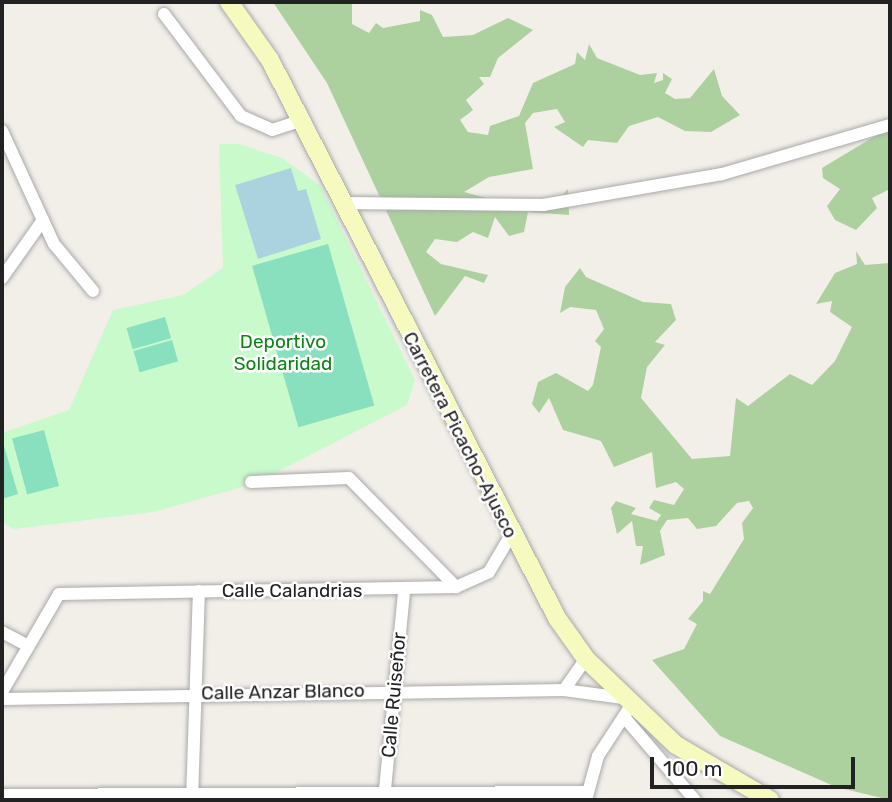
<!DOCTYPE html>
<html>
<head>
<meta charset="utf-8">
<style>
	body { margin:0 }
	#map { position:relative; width:892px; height:802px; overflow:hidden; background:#f2efe9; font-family:Rubik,sans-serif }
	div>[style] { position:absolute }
	.education>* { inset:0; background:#ffffe5 }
	.forest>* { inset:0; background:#add19e }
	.park>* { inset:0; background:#c8facc }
	.pitch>* { inset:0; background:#88e0be; transform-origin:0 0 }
	.water>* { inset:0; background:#aad3df }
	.roads { filter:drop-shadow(0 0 2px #a9a9a9) drop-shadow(0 0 2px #a9a9a9) }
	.street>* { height:12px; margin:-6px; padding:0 6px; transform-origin:6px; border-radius:6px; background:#fff }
	.secondary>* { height:18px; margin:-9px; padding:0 9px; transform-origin:9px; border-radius:9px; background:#f7fabf }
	span { translate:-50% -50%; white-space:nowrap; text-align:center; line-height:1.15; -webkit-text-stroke:5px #fff; paint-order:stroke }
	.park-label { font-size:19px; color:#0c8416 }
	.street-label { font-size:19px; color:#222 }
	.frame { position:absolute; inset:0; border:4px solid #222; pointer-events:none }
	.scale { position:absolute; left:650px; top:757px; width:205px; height:32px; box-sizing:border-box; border:4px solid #222; border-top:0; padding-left:9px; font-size:21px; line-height:24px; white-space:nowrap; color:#222; -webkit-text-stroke:5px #fff; paint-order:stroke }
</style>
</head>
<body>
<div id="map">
	<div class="education">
		<div style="clip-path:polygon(578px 794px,578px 800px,403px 800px,403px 799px)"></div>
	</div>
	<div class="forest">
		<div style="clip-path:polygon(273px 2px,352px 2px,352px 24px,369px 33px,376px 23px,383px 28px,420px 21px,420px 10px,432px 15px,443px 37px,473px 35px,508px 18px,533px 30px,498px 58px,490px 77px,479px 77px,484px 84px,466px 100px,473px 110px,460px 120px,468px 132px,488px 135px,490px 126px,519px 116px,533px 83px,575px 64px,577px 52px,585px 60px,589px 44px,597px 58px,640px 75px,657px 73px,654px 83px,663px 80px,663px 73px,672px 79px,665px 93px,675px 99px,690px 98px,714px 69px,722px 96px,740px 115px,711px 132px,685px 131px,658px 117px,629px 126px,617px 143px,588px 140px,583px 147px,554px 127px,565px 122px,557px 109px,533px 113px,525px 123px,533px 169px,489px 177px,464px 192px,494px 200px,557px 201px,568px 189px,569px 215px,528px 212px,524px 232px,509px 236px,495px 217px,488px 238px,473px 232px,457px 242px,435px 239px,426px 252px,441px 264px,488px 275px,484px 283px,465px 276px,435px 316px,327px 83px)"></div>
		<div style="clip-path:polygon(890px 127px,890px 189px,872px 198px,877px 208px,856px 230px,835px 220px,827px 206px,840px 189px,823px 178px,822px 168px)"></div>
		<div style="clip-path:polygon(856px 251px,865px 265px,890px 263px,890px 800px,836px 787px,720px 736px,652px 660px,684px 649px,697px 624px,688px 619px,703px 601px,703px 591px,710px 594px,744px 539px,742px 523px,753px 508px,749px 501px,737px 503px,716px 526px,697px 529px,688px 518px,667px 520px,660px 531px,665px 555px,640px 565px,643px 546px,636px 546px,632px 521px,617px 534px,611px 508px,616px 501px,636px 508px,631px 514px,657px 521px,661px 515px,649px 508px,654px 500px,674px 505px,684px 489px,676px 482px,656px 488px,652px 452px,614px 467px,601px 441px,563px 430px,549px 398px,539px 413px,532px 404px,538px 382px,556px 373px,588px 391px,593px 385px,601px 347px,595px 341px,604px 329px,596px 310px,570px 307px,560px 313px,565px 287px,580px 268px,586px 277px,643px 302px,671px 304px,676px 320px,655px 342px,665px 345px,647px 367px,641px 398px,692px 459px,730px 456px,736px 398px,748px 406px,790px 374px,812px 385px,835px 361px,852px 327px,830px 312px,832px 301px,816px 304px,835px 273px,857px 264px)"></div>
	</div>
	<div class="park">
		<div style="clip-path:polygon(219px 144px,239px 144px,282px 158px,320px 185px,415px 380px,407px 405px,254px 484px,153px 512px,14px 529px,2px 522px,2px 433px,69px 410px,113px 310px,183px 295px,223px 268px)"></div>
	</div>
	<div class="pitch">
		<div style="left:328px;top:244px;width:168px;height:79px;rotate:74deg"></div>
		<div style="left:165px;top:317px;width:22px;height:40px;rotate:74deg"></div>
		<div style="left:172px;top:340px;width:22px;height:40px;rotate:74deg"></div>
		<div style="left:44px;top:430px;width:58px;height:33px;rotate:75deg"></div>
		<div style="clip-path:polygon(2px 439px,18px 494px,2px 499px)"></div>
	</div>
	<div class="water">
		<div style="clip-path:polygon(291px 168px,298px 191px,306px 189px,321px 239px,258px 259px,235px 185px)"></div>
	</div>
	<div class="roads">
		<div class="street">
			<div style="left:164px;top:14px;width:128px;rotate:53deg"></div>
			<div style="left:241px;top:116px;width:34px;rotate:24deg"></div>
			<div style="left:272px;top:130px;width:28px;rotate:-18deg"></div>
			<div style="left:2px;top:131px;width:124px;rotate:65.3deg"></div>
			<div style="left:54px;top:244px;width:61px;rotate:50.3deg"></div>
			<div style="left:341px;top:203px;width:202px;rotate:0.6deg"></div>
			<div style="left:543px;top:205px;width:182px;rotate:-9.8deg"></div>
			<div style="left:722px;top:174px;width:175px;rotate:-16.3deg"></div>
			<div style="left:2px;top:278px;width:71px;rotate:-54.7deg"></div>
			<div style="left:251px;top:482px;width:98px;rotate:-2.3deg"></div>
			<div style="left:349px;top:478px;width:153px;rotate:45.5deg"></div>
			<div style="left:2px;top:632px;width:30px;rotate:28deg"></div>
			<div style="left:564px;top:690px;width:38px;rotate:-55deg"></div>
			<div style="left:2px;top:692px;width:113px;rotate:-59.8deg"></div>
			<div style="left:59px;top:594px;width:397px;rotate:-1deg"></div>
			<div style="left:456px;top:587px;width:36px;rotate:-24deg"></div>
			<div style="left:489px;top:572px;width:43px;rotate:-59.3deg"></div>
			<div style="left:2px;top:699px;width:562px;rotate:-0.92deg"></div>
			<div style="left:564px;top:690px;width:60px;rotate:7.7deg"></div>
			<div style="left:624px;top:717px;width:109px;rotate:49.5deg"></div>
			<div style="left:2px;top:795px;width:584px;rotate:-0.29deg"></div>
			<div style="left:192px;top:800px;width:209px;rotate:-88.1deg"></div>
			<div style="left:384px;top:800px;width:210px;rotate:-84.5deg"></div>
			<div style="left:586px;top:800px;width:46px;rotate:-74.7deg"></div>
			<div style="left:598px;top:756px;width:55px;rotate:-56.9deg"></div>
		</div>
		<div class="secondary">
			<div style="left:229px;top:2px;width:71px;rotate:54.7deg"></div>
			<div style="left:270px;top:60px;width:627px;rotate:62.78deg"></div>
			<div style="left:557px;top:618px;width:50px;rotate:54.7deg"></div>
			<div style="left:586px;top:659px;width:124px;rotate:43.7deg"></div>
			<div style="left:676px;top:745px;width:109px;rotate:30.3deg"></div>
		</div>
	</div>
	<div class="park-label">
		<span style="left:283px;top:353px">Deportivo<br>Solidaridad</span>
	</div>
	<div class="street-label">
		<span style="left:460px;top:435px;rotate:63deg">Carretera Picacho-Ajusco</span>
		<span style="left:292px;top:591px">Calle Calandrias</span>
		<span style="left:283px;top:692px;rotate:-1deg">Calle Anzar Blanco</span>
		<span style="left:394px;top:695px;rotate:-85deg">Calle Ruiseñor</span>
	</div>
	<div class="frame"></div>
	<div class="scale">100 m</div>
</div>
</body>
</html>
